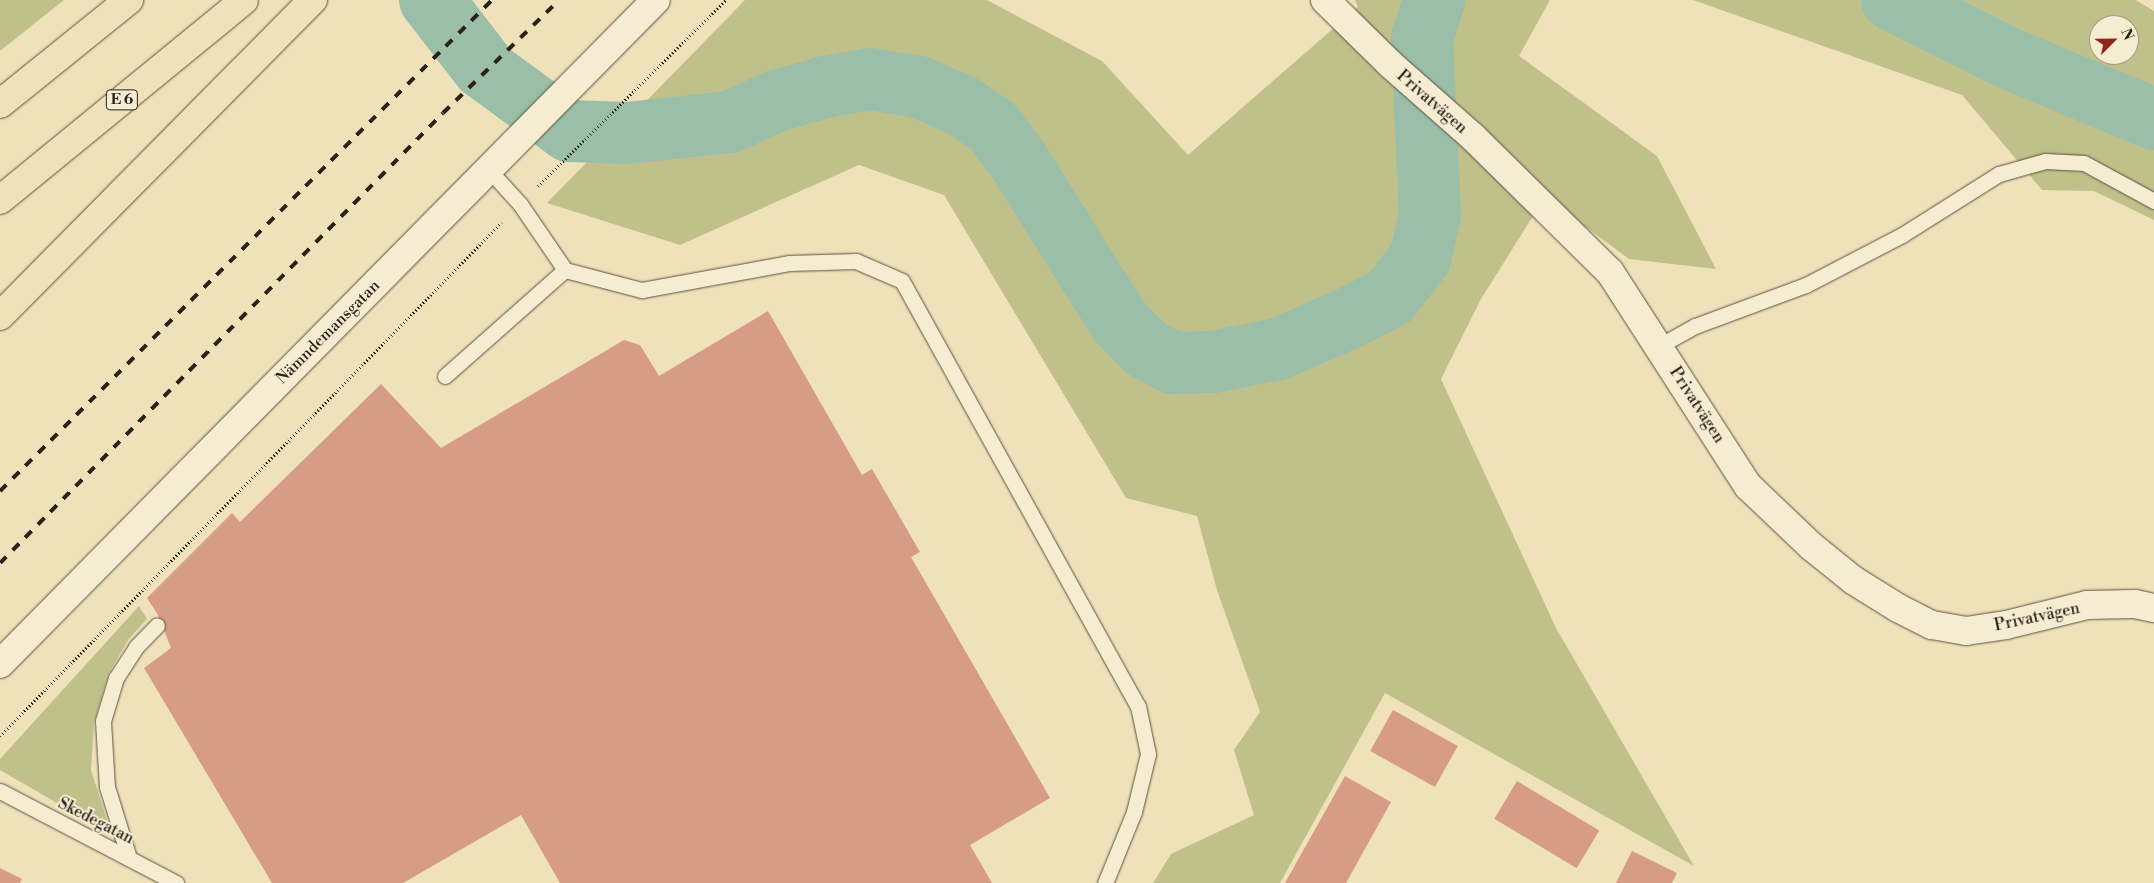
<!DOCTYPE html>
<html>
<head>
<meta charset="utf-8">
<style>
	body { margin:0 }
	#map { position:relative; width:2154px; height:883px; overflow:hidden; background:#efe1b9; font-family:"Libre Bodoni",serif }
	div>[style] { position:absolute }
	.green>* { inset:0; background:#c0c18a }
	.water>* { inset:0; background:#9bbea9 }
	.river>* { height:62px; margin:-31px; padding:0 31px; transform-origin:31px; border-radius:31px; background:#9bbea9 }
	.building>* { inset:0; background:#d79c86; transform-origin:0 0 }
	.path>* { height:3px; margin-top:-1.5px; transform-origin:0; background:repeating-linear-gradient(90deg,#2a2218 0 1px,transparent 0 3.5px) }
	.roads { filter:drop-shadow(0 0 1px #5b5240) drop-shadow(0 0 1px #5b5240) }
	.service>* { height:15px; margin:-7.5px; padding:0 7.5px; transform-origin:7.5px; border-radius:7.5px; background:#f5ecd2 }
	.minor>* { height:28px; margin:-14px; padding:0 14px; transform-origin:14px; border-radius:14px; background:#f5ecd2 }
	.tertiary>* { height:28px; margin:-14px; padding:0 14px; transform-origin:14px; border-radius:14px; background:#f5ecd2 }
	.motorway>* { height:28px; margin:-14px; padding:0 14px; transform-origin:14px; border-radius:14px; background:#efe1b9 }
	.rail>* { height:4px; margin-top:-2px; transform-origin:0; background:repeating-linear-gradient(90deg,#2a2218 0 9px,transparent 0 18px) }
	span { translate:-50% -50%; white-space:nowrap; text-align:center; line-height:1.15; -webkit-text-stroke:4px #f5ecd2; paint-order:stroke }
	.shield-label span { padding:1px 4px; background:#f5ecd2; border:1px solid; border-radius:4px; -webkit-text-stroke-width:0 }
	.shield-label { font-size:15px; color:#2a2218; font-weight:700 }
	.street-label { font-size:16px; color:#2a2218 }
	.north { position:absolute; left:2089px; top:15px; width:50px; height:50px; box-sizing:border-box; background:#f5ecd2; border:1px solid #a49b88; border-radius:50%; rotate:67deg; font-size:14px; font-weight:700; line-height:20px; text-align:center; color:#2a2218 }
	.north::after { content:''; display:block; margin:auto; width:18px; height:22px; background:#8f2418; clip-path:polygon(50% 0,100% 100%,50% 72%,0 100%) }
</style>
</head>
<body>
<div id="map">
	<div class="green">
		<div style="clip-path:polygon(0 0,64px 0,0 51px)"></div>
		<div style="clip-path:polygon(745px 0,987px 0,1102px 61px,1188px 155px,1358px 7px,1355px 0,1550px 0,1519px 56px,1657px 156px,1716px 269px,1629px 259px,1545px 197px,1481px 299px,1441px 379px,1556px 628px,1694px 866px,1385px 693px,1280px 883px,1153px 883px,1171px 854px,1254px 815px,1234px 750px,1260px 712px,1217px 590px,1197px 516px,1126px 498px,944px 195px,859px 165px,680px 245px,547px 203px)"></div>
		<div style="clip-path:polygon(evenodd,1693px 0,2136px 0,2154px 11px,2154px 220px,2094px 191px,2042px 190px,1962px 95px,1693px 0,2099px 25px,2129px 25px,2129px 55px,2099px 55px,2099px 25px)"></div>
		<div style="clip-path:polygon(139px 606px,147px 619px,128px 640px,109px 673px,94px 723px,91px 770px,107px 820px,93px 824px,0 770px,0 759px)"></div>
	</div>
	<div class="water">
		<div style="clip-path:polygon(412px 0,472px 0,523px 66px,620px 131px,608px 158px,493px 96px)"></div>
	</div>
	<div class="river">
		<div style="left:430px;top:0;width:86px;rotate:52.1deg"></div>
		<div style="left:483px;top:68px;width:107px;rotate:36.2deg"></div>
		<div style="left:569px;top:131px;width:58px;rotate:2deg"></div>
		<div style="left:627px;top:133px;width:104px;rotate:-6.1deg"></div>
		<div style="left:730px;top:122px;width:51px;rotate:-24.5deg"></div>
		<div style="left:776px;top:101px;width:51px;rotate:-15.9deg"></div>
		<div style="left:825px;top:87px;width:46px;rotate:-10.1deg"></div>
		<div style="left:870px;top:79px;width:50px;rotate:9.3deg"></div>
		<div style="left:919px;top:87px;width:47px;rotate:23.8deg"></div>
		<div style="left:962px;top:106px;width:36px;rotate:34deg"></div>
		<div style="left:992px;top:126px;width:43px;rotate:52.6deg"></div>
		<div style="left:1018px;top:160px;width:190px;rotate:57.9deg"></div>
		<div style="left:1119px;top:321px;width:37px;rotate:46deg"></div>
		<div style="left:1145px;top:348px;width:32px;rotate:28deg"></div>
		<div style="left:1173px;top:363px;width:40px;rotate:-1.4deg"></div>
		<div style="left:1213px;top:362px;width:66px;rotate:-11.3deg"></div>
		<div style="left:1278px;top:349px;width:77px;rotate:-23.6deg"></div>
		<div style="left:1349px;top:318px;width:46px;rotate:-27.1deg"></div>
		<div style="left:1390px;top:297px;width:49px;rotate:-52.4deg"></div>
		<div style="left:1420px;top:258px;width:44px;rotate:-76.9deg"></div>
		<div style="left:1430px;top:215px;width:177px;rotate:-92.6deg"></div>
		<div style="left:1422px;top:38px;width:40px;rotate:-72deg"></div>
		<div style="left:1892px;top:0;width:130px;rotate:26.6deg"></div>
		<div style="left:2008px;top:58px;width:158px;rotate:22.7deg"></div>
	</div>
	<div class="building">
		<div style="clip-path:polygon(768px 311px,862px 475px,872px 469px,920px 552px,911px 557px,1050px 798px,970px 845px,992px 883px,560px 883px,521px 815px,403px 883px,272px 883px,144px 668px,171px 648px,158px 615px,147px 598px,232px 513px,240px 522px,381px 384px,441px 448px,624px 340px,640px 345px,659px 376px)"></div>
		<div style="left:1393px;top:710px;width:74px;height:47px;rotate:29deg"></div>
		<div style="clip-path:polygon(1345px 776px,1391px 802px,1346px 883px,1285px 883px)"></div>
		<div style="left:1517px;top:781px;width:96px;height:44px;rotate:31deg"></div>
		<div style="clip-path:polygon(1632px 851px,1677px 873px,1672px 883px,1616px 883px)"></div>
		<div style="clip-path:polygon(0 868px,22px 879px,20px 883px,0 883px)"></div>
	</div>
	<div class="path">
		<div style="left:538px;top:186px;width:264px;rotate:-44.7deg"></div>
		<div style="left:0;top:736px;width:718px;rotate:-45.68deg"></div>
	</div>
	<div class="roads">
		<div class="service">
			<div style="left:489px;top:170px;width:46px;rotate:47.6deg"></div>
			<div style="left:520px;top:204px;width:80px;rotate:55.7deg"></div>
			<div style="left:565px;top:270px;width:80px;rotate:14.6deg"></div>
			<div style="left:642px;top:290px;width:149px;rotate:-10.4deg"></div>
			<div style="left:789px;top:263px;width:67px;rotate:-1.7deg"></div>
			<div style="left:856px;top:261px;width:50px;rotate:23.5deg"></div>
			<div style="left:902px;top:281px;width:486px;rotate:61deg"></div>
			<div style="left:1138px;top:706px;width:49px;rotate:78.2deg"></div>
			<div style="left:1148px;top:754px;width:60px;rotate:103.6deg"></div>
			<div style="left:1134px;top:812px;width:77px;rotate:112.2deg"></div>
			<div style="left:1659px;top:346px;width:41px;rotate:-29.1deg"></div>
			<div style="left:1695px;top:326px;width:118px;rotate:-20.3deg"></div>
			<div style="left:1806px;top:285px;width:108px;rotate:-27.5deg"></div>
			<div style="left:1902px;top:235px;width:115px;rotate:-32.2deg"></div>
			<div style="left:1999px;top:174px;width:48px;rotate:-15.8deg"></div>
			<div style="left:2045px;top:161px;width:39px;rotate:3deg"></div>
			<div style="left:2084px;top:163px;width:80px;rotate:28.5deg"></div>
			<div style="left:445px;top:376px;width:160px;rotate:-41.5deg"></div>
			<div style="left:0;top:791px;width:199px;rotate:27.6deg"></div>
			<div style="left:129px;top:858px;width:74px;rotate:-107.2deg"></div>
			<div style="left:107px;top:787px;width:66px;rotate:-93.5deg"></div>
			<div style="left:103px;top:721px;width:45px;rotate:-73.2deg"></div>
			<div style="left:116px;top:678px;width:37px;rotate:-57deg"></div>
			<div style="left:136px;top:647px;width:30px;rotate:-46deg"></div>
		</div>
		<div class="minor">
			<div style="left:1325px;top:0;width:90px;rotate:44.5deg"></div>
			<div style="left:1389px;top:63px;width:113px;rotate:41.4deg"></div>
			<div style="left:1474px;top:138px;width:191px;rotate:44.6deg"></div>
			<div style="left:1610px;top:272px;width:255px;rotate:57.2deg"></div>
			<div style="left:1748px;top:486px;width:87px;rotate:43.6deg"></div>
			<div style="left:1811px;top:546px;width:54px;rotate:39deg"></div>
			<div style="left:1853px;top:580px;width:53px;rotate:31.9deg"></div>
			<div style="left:1898px;top:608px;width:38px;rotate:27deg"></div>
			<div style="left:1932px;top:625px;width:35px;rotate:10deg"></div>
			<div style="left:1966px;top:631px;width:40px;rotate:-8.5deg"></div>
			<div style="left:2006px;top:625px;width:83px;rotate:-13.9deg"></div>
			<div style="left:2087px;top:605px;width:48px;rotate:-1.2deg"></div>
			<div style="left:2135px;top:604px;width:19px;rotate:12deg"></div>
		</div>
		<div class="tertiary">
			<div style="left:0;top:664px;width:933px;rotate:-45.35deg"></div>
		</div>
		<div class="motorway">
			<div style="left:0;top:104px;width:166px;rotate:-38.9deg"></div>
			<div style="left:0;top:200px;width:315px;rotate:-39.3deg"></div>
			<div style="left:0;top:316px;width:445px;rotate:-45.3deg"></div>
		</div>
	</div>
	<div class="rail">
		<div style="left:0;top:491px;width:695px;rotate:-44.94deg"></div>
		<div style="left:0;top:563px;width:631px;rotate:-45.45deg"></div>
		<div style="left:443px;top:113px;width:162px;rotate:-44.2deg"></div>
	</div>
	<div class="shield-label">
		<span style="left:122px;top:100px">E 6</span>
	</div>
	<div class="street-label">
		<span style="left:1432px;top:102px;rotate:41deg">Privatvägen</span>
		<span style="left:328px;top:332px;rotate:-45deg">Nämndemansgatan</span>
		<span style="left:1697px;top:405px;rotate:57deg">Privatvägen</span>
		<span style="left:2037px;top:617px;rotate:-12deg">Privatvägen</span>
		<span style="left:96px;top:821px;rotate:27deg">Skedegatan</span>
	</div>
	<div class="north">N</div>
</div>
</body>
</html>
